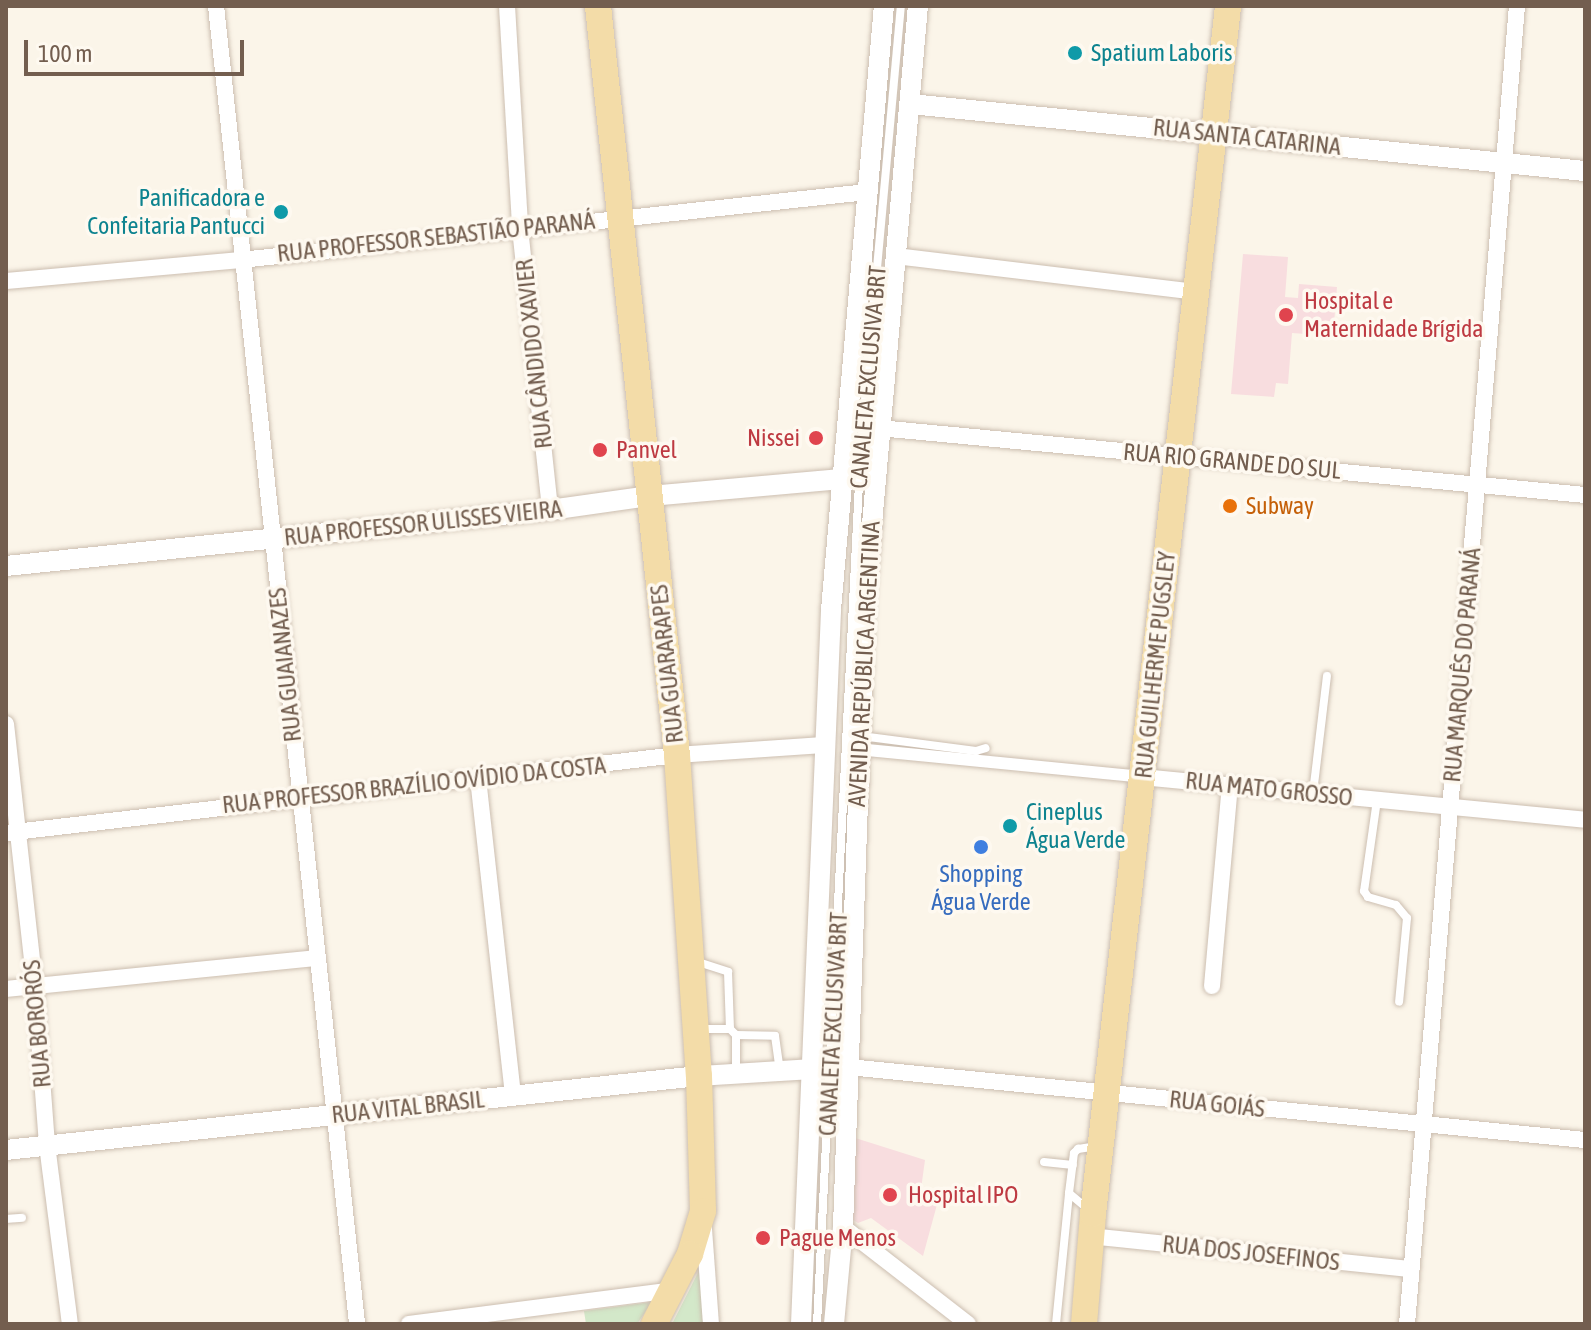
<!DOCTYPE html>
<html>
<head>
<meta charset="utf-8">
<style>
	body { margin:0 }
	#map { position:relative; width:1591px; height:1330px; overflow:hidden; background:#fbf5e9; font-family:"Asap Condensed",sans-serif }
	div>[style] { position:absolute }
	.medical>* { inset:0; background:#f8dddf }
	.green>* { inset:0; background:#d3e8c9 }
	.roads { filter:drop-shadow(0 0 2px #ccbeb0) drop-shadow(0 0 2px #ccbeb0) }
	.service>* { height:8px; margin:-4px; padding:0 4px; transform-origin:4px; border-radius:4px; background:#fff }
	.pedestrian>* { height:12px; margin:-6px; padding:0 6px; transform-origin:6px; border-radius:6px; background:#fff }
	.minor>* { height:16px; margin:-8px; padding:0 8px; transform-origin:8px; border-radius:8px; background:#fff }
	.tertiary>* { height:20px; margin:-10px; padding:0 10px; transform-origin:10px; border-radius:10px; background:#fff }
	.primary>* { height:26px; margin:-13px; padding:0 13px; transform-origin:13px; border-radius:13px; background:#f3dca8 }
	.dots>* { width:22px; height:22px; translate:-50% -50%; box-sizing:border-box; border:4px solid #fef9f0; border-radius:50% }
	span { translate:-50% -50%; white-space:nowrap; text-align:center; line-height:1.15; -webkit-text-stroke:7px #fef9f0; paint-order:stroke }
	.culture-label { font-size:24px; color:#0d838f }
	.left { translate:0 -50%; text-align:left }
	.right { translate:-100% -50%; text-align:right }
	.street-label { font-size:24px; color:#735e4f }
	.health-label { font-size:24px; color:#be3a42 }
	.food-label { font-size:24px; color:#c56008 }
	.shop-label { font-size:24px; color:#366cbe }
	.frame { position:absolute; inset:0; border:8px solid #735e4f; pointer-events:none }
	.scale { position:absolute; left:24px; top:40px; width:220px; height:36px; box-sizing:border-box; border:4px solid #735e4f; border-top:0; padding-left:10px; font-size:24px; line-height:28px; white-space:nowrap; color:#735e4f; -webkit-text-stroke:6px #fef9f0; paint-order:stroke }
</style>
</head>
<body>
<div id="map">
	<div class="medical">
		<div style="clip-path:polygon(1243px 254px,1288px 257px,1285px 297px,1298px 298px,1299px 284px,1337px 287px,1333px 336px,1292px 333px,1288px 384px,1276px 383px,1274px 397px,1231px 394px)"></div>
		<div style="clip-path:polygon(849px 1136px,925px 1160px,921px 1189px,938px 1201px,923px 1256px,871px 1218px,858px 1223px,850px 1218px)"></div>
	</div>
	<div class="green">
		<div style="clip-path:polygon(704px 1261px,706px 1324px,672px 1324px)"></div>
		<div style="clip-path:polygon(652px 1302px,637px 1324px,586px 1324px,584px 1311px)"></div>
	</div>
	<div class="roads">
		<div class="service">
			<div style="left:861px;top:444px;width:440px;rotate:-84.8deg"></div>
			<div style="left:861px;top:736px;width:116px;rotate:7.4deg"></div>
			<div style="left:976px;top:751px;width:10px;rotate:-17deg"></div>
			<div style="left:1313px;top:793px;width:118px;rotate:-83.2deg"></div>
			<div style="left:1377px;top:800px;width:92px;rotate:98.1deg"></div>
			<div style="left:1364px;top:891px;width:7px;rotate:56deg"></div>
			<div style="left:1368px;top:897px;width:29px;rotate:16deg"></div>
			<div style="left:1396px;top:905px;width:17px;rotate:50deg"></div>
			<div style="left:1407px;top:918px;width:84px;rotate:95.4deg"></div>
			<div style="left:695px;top:961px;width:35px;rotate:18deg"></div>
			<div style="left:728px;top:972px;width:57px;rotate:88deg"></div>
			<div style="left:730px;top:1029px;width:8px;rotate:45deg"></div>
			<div style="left:736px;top:1035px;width:39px;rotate:1deg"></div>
			<div style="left:775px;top:1036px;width:34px;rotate:82deg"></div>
			<div style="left:699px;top:1029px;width:31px"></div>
			<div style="left:736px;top:1073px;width:38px;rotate:-90deg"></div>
			<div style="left:1044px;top:1162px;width:29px;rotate:6deg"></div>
			<div style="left:1089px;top:1210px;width:26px;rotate:-140deg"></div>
			<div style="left:1069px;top:1193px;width:40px;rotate:-82.9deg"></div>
			<div style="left:1074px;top:1153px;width:6px;rotate:-45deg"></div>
			<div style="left:1078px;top:1149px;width:18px;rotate:-9deg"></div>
			<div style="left:6px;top:1219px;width:16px;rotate:-4deg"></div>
			<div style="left:817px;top:1324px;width:863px;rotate:-87.14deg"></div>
			<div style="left:1056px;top:1324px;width:132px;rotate:-84.3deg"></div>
		</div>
		<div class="pedestrian">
			<div style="left:858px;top:749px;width:285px;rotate:5.6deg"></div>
		</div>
		<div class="minor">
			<div style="left:216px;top:6px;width:1326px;rotate:83.89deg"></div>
			<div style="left:507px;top:6px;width:222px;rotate:86.6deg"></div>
			<div style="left:520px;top:228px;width:284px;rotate:83.9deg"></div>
			<div style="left:895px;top:256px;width:303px;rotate:6.8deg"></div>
			<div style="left:6px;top:281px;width:236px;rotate:-5.1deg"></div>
			<div style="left:241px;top:260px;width:630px;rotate:-6.2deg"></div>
			<div style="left:879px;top:428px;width:709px;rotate:5.42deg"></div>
			<div style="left:6px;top:724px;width:263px;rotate:83.7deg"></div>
			<div style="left:35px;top:985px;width:160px;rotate:85.7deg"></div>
			<div style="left:47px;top:1145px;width:180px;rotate:82.7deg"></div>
			<div style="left:1142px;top:777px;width:445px;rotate:5.5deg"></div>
			<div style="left:478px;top:778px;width:320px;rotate:83.7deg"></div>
			<div style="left:6px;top:833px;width:676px;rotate:-6.63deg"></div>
			<div style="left:677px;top:755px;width:146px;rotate:-3.9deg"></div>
			<div style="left:1212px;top:986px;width:202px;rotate:-84.9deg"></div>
			<div style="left:6px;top:989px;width:313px;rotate:-5.7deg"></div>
			<div style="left:848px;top:1067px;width:741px;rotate:5.66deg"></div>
			<div style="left:843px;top:1227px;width:158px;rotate:37.8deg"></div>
			<div style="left:704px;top:1229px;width:95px;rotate:85.8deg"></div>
			<div style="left:1090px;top:1236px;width:323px;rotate:5.9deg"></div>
			<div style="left:409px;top:1324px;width:266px;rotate:-7.3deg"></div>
			<div style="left:1407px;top:1324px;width:1323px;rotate:-85.23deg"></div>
		</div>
		<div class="tertiary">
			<div style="left:910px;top:104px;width:678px;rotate:5.67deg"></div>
			<div style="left:6px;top:566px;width:547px;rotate:-5.88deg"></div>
			<div style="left:550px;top:510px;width:101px;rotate:-8deg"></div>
			<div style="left:650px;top:496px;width:192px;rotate:-5.1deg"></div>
			<div style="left:841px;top:479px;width:64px;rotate:-53.3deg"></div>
			<div style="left:6px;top:1150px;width:697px;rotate:-6.1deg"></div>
			<div style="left:699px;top:1076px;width:149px;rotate:-3.5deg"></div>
			<div style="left:801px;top:1324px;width:715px;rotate:-87.59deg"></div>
			<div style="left:831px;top:610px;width:606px;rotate:-84.99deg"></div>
			<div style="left:834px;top:1324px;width:97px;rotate:-84.7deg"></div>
			<div style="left:843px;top:1227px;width:624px;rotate:-87.98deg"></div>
			<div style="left:865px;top:603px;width:599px;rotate:-84.93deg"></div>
		</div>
		<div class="primary">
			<div style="left:598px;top:6px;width:753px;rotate:83.98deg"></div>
			<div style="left:677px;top:755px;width:322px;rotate:86.1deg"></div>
			<div style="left:699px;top:1076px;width:135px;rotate:88.3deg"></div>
			<div style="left:703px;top:1211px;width:45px;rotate:106.8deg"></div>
			<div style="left:690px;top:1254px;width:79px;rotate:117.2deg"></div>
			<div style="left:1084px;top:1324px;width:110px;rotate:-85.3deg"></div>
			<div style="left:1093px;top:1214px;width:1216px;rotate:-83.62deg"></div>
		</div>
	</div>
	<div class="dots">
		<div style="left:1075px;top:53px;background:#0f9aa8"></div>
		<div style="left:281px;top:212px;background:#0f9aa8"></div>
		<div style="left:1286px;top:315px;background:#e0444e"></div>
		<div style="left:816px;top:438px;background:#e0444e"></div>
		<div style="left:600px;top:450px;background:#e0444e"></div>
		<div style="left:1230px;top:506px;background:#e8710a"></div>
		<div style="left:1010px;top:826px;background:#0f9aa8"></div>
		<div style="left:981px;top:847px;background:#3f7fe0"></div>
		<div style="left:890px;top:1195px;background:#e0444e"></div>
		<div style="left:763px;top:1238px;background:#e0444e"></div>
	</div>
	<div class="culture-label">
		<span class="left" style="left:1091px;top:53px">Spatium Laboris</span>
		<span class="right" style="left:265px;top:212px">Panificadora e<br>Confeitaria Pantucci</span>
		<span class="left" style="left:1026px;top:826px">Cineplus<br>Água Verde</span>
	</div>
	<div class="street-label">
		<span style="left:1247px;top:137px;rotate:6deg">RUA SANTA CATARINA</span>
		<span style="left:436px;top:237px;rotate:-6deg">RUA PROFESSOR SEBASTIÃO PARANÁ</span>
		<span style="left:534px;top:354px;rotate:-96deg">RUA CÂNDIDO XAVIER</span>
		<span style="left:868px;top:377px;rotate:-85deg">CANALETA EXCLUSIVA BRT</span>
		<span style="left:1232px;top:461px;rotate:5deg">RUA RIO GRANDE DO SUL</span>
		<span style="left:423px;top:523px;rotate:-6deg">RUA PROFESSOR ULISSES VIEIRA</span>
		<span style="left:667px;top:664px;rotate:-96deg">RUA GUARARAPES</span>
		<span style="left:864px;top:664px;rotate:-87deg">AVENIDA REPÚBLICA ARGENTINA</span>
		<span style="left:285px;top:665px;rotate:-96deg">RUA GUAIANAZES</span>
		<span style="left:1155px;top:665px;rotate:-84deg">RUA GUILHERME PUGSLEY</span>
		<span style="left:1462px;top:665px;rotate:-85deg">RUA MARQUÊS DO PARANÁ</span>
		<span style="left:414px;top:785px;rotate:-6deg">RUA PROFESSOR BRAZÍLIO OVÍDIO DA COSTA</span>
		<span style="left:1269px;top:789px;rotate:6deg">RUA MATO GROSSO</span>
		<span style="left:37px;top:1024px;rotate:-95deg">RUA BORORÓS</span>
		<span style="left:833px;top:1024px;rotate:-87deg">CANALETA EXCLUSIVA BRT</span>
		<span style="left:1217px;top:1104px;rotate:6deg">RUA GOIÁS</span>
		<span style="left:408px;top:1107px;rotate:-6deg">RUA VITAL BRASIL</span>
		<span style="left:1251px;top:1253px;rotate:6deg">RUA DOS JOSEFINOS</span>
	</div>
	<div class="health-label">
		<span class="left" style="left:1304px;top:315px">Hospital e<br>Maternidade Brígida</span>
		<span class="right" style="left:800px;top:438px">Nissei</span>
		<span class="left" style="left:616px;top:450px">Panvel</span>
		<span class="left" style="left:908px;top:1195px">Hospital IPO</span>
		<span class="left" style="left:779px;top:1238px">Pague Menos</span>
	</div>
	<div class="food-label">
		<span class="left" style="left:1246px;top:506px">Subway</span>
	</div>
	<div class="shop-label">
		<span style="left:981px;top:888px">Shopping<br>Água Verde</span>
	</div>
	<div class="frame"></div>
	<div class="scale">100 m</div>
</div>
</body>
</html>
